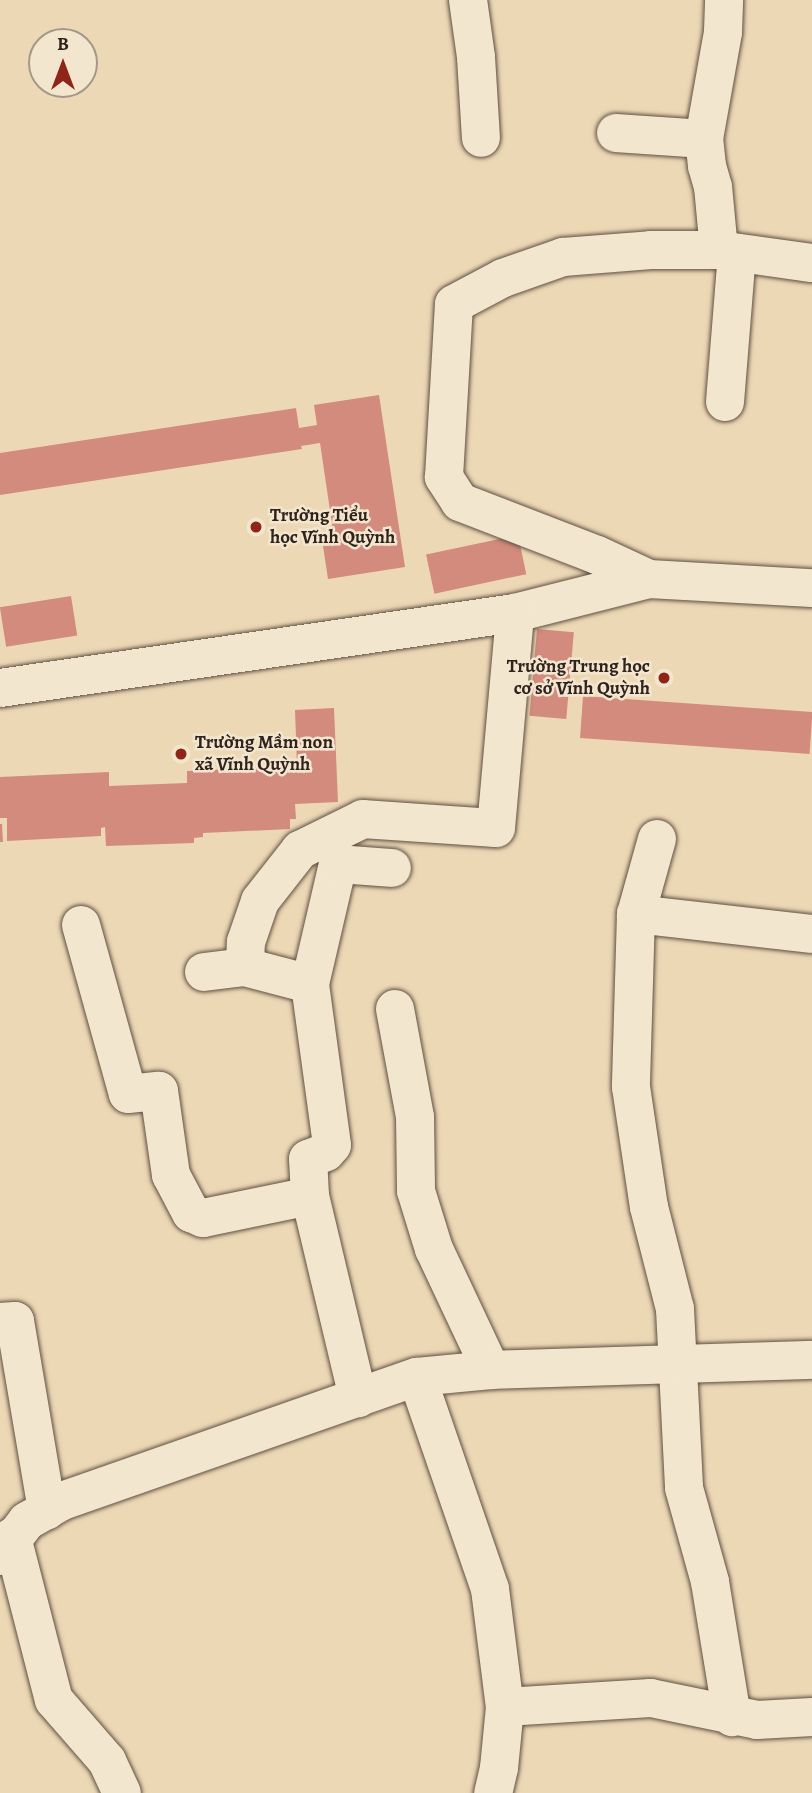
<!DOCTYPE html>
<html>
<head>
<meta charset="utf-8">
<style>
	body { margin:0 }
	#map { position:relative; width:812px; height:1793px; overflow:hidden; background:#edd8b5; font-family:Alegreya,serif }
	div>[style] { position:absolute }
	.building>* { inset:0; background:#d28b7d; transform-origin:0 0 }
	.roads { filter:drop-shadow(0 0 2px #5f5043) drop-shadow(0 0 2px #5f5043) }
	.minor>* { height:38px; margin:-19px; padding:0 19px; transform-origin:19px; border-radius:19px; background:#f3e6cf }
	.dots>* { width:19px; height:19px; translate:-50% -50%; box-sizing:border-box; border:4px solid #f3e6cf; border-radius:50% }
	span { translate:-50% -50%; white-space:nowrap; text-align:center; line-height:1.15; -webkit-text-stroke:5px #f3e6cf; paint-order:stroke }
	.poi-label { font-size:19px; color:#30221d; font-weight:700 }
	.left { translate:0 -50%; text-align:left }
	.right { translate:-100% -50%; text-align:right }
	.north { position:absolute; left:28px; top:28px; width:70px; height:70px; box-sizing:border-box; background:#f3e6cf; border:2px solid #a59888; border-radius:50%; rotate:0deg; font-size:19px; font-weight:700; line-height:28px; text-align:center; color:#30221d }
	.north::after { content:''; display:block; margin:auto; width:24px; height:32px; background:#8f2418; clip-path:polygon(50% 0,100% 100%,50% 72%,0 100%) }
</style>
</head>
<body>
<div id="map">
	<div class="building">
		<div style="clip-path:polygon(379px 395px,405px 567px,328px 579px,323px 546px,335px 544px,320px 443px,301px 446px,302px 449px,0 495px,0 453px,296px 408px,299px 428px,317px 425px,314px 405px)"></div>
		<div style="left:518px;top:535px;width:40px;height:94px;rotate:78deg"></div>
		<div style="left:71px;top:596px;width:40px;height:72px;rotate:81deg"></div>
		<div style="left:537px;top:629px;width:37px;height:87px;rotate:5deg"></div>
		<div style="left:583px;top:696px;width:230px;height:42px;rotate:4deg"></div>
		<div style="clip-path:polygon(334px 708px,338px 802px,295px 804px,296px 819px,290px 819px,290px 829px,203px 833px,203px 837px,194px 838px,194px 843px,106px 846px,105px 827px,101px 828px,101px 836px,7px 841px,7px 818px,0 818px,0 777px,109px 772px,109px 786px,187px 783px,187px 771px,297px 766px,295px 710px)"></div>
		<div style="clip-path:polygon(0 824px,2px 824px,3px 842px,0 842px)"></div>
	</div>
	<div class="roads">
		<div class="minor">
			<div style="left:468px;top:0;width:58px;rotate:82deg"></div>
			<div style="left:476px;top:57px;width:81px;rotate:86.5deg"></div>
			<div style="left:616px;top:133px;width:88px;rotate:3.9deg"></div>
			<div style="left:719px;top:250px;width:63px;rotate:-95.4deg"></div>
			<div style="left:713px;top:187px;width:22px;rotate:-106deg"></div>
			<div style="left:707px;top:166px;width:27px;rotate:-96deg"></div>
			<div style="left:704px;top:139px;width:109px;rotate:-79.9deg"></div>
			<div style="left:723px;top:32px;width:32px;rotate:-88deg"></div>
			<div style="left:725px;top:402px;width:149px;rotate:-85.4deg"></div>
			<div style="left:649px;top:579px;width:57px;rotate:-155.2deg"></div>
			<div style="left:597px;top:555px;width:147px;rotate:-158.9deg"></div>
			<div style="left:460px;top:502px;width:30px;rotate:-123deg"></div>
			<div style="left:444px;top:477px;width:173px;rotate:-86.7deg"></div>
			<div style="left:454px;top:304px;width:55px;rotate:-28deg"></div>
			<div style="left:503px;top:278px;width:64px;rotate:-19.3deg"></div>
			<div style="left:563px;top:257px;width:88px;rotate:-4.5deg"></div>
			<div style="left:651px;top:250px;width:68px"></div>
			<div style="left:719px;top:250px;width:94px;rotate:8deg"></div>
			<div style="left:0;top:688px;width:520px;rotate:-8.29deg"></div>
			<div style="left:515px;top:613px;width:138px;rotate:-14.2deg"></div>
			<div style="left:649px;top:579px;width:163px;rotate:3.2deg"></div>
			<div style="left:657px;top:839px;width:78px;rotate:105.6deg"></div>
			<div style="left:636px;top:914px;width:173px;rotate:91.7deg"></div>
			<div style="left:631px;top:1087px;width:121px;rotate:81.5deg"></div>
			<div style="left:649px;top:1207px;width:105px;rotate:75.7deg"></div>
			<div style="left:675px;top:1309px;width:179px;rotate:87.1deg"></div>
			<div style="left:684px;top:1488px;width:98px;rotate:74.5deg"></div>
			<div style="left:710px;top:1582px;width:137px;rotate:80.7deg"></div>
			<div style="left:636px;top:914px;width:177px;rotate:6.5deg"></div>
			<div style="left:81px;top:925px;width:175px;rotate:74.5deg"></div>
			<div style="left:128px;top:1094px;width:31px;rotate:-6deg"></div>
			<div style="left:159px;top:1091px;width:85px;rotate:81.9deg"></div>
			<div style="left:171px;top:1175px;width:43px;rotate:62.2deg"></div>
			<div style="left:191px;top:1213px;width:13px;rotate:23deg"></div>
			<div style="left:203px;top:1218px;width:109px;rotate:-11.6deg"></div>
			<div style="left:310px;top:1196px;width:208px;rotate:76.6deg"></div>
			<div style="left:245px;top:967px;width:67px;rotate:14.7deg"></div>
			<div style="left:204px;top:972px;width:41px;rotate:-7deg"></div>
			<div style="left:245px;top:967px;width:25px;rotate:-88deg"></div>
			<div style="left:246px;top:942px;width:43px;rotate:-71.1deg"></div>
			<div style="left:260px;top:901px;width:65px;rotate:-51.9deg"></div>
			<div style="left:300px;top:850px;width:70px;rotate:-26.2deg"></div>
			<div style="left:363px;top:819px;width:133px;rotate:3.9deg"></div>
			<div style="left:496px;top:828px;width:216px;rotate:-84.9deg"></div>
			<div style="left:395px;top:1009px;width:110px;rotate:79.5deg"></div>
			<div style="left:415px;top:1117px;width:74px;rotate:89.2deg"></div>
			<div style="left:416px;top:1191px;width:61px;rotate:72.8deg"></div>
			<div style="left:434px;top:1249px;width:134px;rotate:64.8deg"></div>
			<div style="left:310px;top:1196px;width:37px;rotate:-93deg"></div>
			<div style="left:308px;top:1159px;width:19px;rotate:-21deg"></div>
			<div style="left:326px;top:1152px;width:9px;rotate:-49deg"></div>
			<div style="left:332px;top:1145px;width:162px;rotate:-97.8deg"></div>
			<div style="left:310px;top:984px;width:123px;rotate:-76.9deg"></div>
			<div style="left:338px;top:864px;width:54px;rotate:4.2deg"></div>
			<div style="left:0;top:1322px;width:15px;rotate:-4deg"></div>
			<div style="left:15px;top:1321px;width:192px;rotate:80.4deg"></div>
			<div style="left:417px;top:1377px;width:224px;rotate:71deg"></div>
			<div style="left:490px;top:1589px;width:119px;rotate:82.8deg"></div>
			<div style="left:505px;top:1707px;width:61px;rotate:95.6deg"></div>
			<div style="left:499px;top:1768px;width:26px;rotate:103deg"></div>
			<div style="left:12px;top:1537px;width:168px;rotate:75.6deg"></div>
			<div style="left:54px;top:1700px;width:81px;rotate:49deg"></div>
			<div style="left:107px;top:1761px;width:35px;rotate:65deg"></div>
			<div style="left:0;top:1556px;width:44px;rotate:-52.4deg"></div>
			<div style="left:27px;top:1521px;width:40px;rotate:-29.7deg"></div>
			<div style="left:62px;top:1501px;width:376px;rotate:-19.3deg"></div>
			<div style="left:417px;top:1377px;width:74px;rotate:-5.4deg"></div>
			<div style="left:491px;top:1370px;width:321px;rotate:-1.8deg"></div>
			<div style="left:505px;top:1707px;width:146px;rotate:-3.5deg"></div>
			<div style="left:651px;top:1698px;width:108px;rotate:11.7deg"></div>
			<div style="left:757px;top:1720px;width:55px;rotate:-3.1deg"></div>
		</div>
	</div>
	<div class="dots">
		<div style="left:256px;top:527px;background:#8f2418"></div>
		<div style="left:664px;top:678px;background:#8f2418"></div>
		<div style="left:181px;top:754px;background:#8f2418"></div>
	</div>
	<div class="poi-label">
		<span class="left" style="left:270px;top:527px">Trường Tiểu<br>học Vĩnh Quỳnh</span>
		<span class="right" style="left:650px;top:678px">Trường Trung học<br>cơ sở Vĩnh Quỳnh</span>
		<span class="left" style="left:195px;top:754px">Trường Mầm non<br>xã Vĩnh Quỳnh</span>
	</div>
	<div class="north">B</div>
</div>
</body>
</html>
